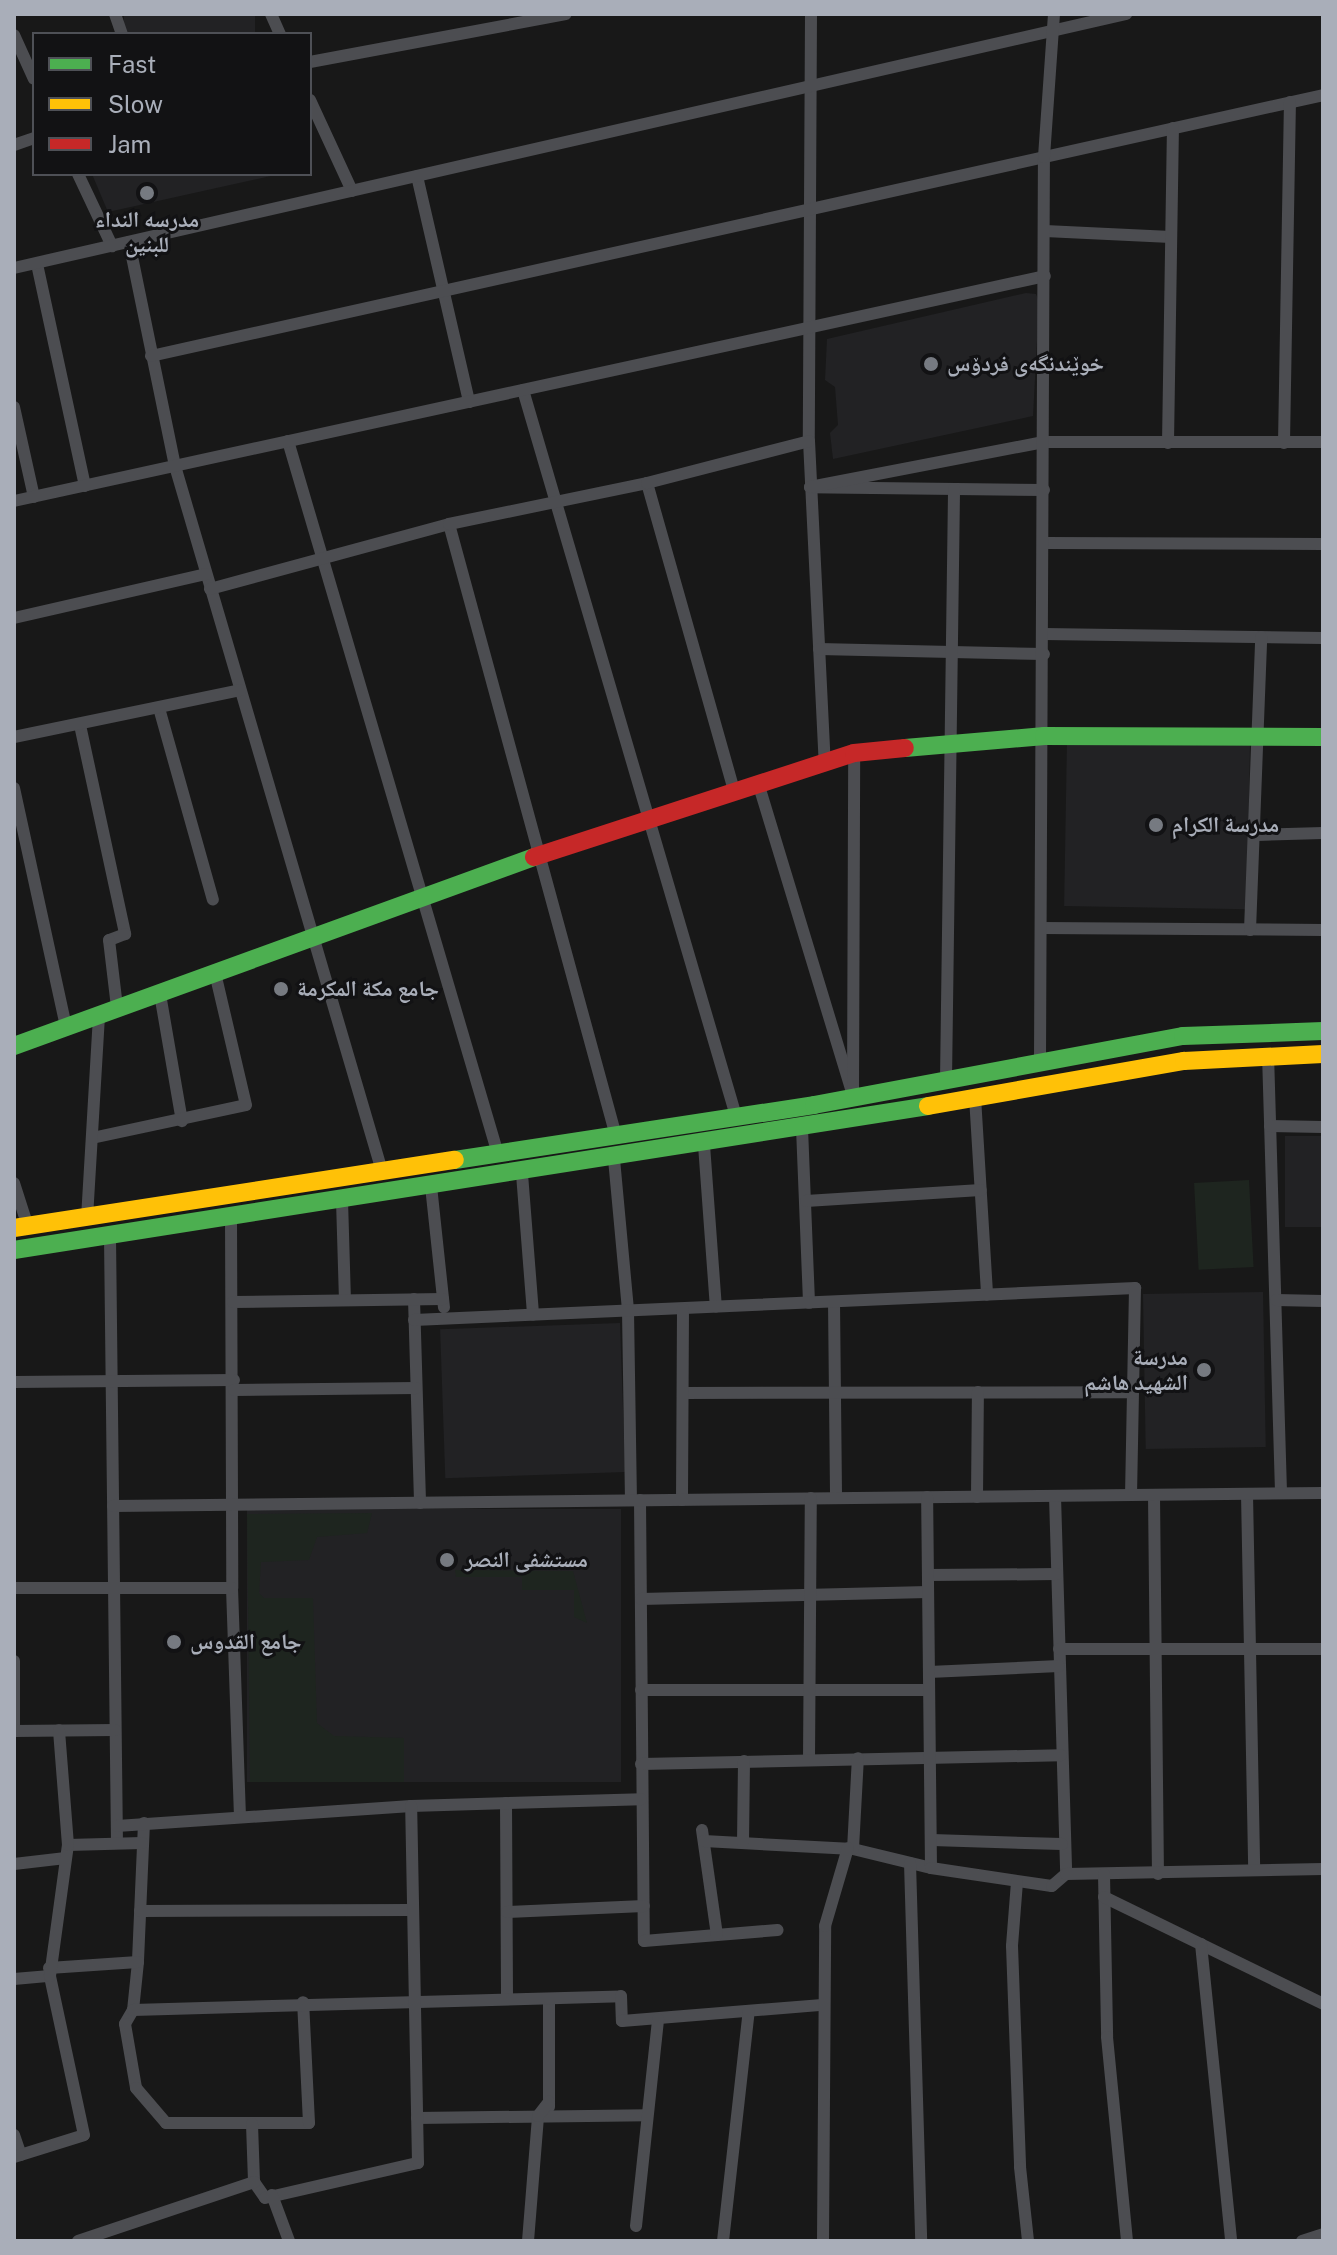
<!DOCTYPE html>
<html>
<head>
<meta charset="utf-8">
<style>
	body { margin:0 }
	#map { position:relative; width:1337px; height:2255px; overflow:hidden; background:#181818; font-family:"Public Sans","Noto Naskh Arabic",sans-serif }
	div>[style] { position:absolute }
	.built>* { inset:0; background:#222224; transform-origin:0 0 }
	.green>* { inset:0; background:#1e251f; transform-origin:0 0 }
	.street>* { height:12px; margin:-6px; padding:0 6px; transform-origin:6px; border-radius:6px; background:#4c4d51 }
	.fast>* { height:18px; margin:-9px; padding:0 9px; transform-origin:9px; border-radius:9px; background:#4caf50 }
	.slow>* { height:18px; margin:-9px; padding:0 9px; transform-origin:9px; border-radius:9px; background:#ffc107 }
	.jam>* { height:18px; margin:-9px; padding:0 9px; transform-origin:9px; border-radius:9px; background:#c62828 }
	.dots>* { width:22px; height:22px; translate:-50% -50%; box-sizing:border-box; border:4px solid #121214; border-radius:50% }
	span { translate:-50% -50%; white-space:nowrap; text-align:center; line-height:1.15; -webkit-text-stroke:6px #121214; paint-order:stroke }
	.poi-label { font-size:22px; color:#a9aeb9; font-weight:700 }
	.left { translate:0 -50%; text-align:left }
	.right { translate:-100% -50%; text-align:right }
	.frame { position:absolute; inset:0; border:16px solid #a9aeb9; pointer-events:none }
	.legend { position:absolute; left:32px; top:32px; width:280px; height:144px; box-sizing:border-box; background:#121214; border:2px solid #4e5056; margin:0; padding:10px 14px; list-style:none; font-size:24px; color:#a9aeb9 }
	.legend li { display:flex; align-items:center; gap:16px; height:40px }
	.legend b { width:40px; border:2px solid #4e5056 }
</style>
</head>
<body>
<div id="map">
	<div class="built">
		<div style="left:124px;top:14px;width:131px;height:22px"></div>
		<div style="clip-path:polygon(92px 174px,280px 174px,108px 212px)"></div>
		<div style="clip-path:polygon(1026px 293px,1036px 294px,1039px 302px,1033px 416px,833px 459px,830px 433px,838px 425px,835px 387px,825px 380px,827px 339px)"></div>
		<div style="left:1067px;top:741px;width:183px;height:165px;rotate:1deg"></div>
		<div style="left:1285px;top:1136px;width:38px;height:91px"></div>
		<div style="left:1263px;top:1292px;width:155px;height:120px;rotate:89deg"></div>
		<div style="left:620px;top:1323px;width:149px;height:180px;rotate:88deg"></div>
		<div style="left:621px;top:1509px;width:273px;height:374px;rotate:90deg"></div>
	</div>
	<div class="green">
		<div style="left:1249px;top:1180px;width:87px;height:55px;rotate:87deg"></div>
		<div style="clip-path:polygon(372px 1513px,367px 1533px,317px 1537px,309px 1560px,261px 1562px,259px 1593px,264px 1598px,313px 1598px,317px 1723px,334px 1736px,404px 1738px,404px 1782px,250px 1782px,247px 1514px)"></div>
		<div style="clip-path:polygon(455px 1570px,573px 1571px,587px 1623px,574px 1617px,574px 1590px,522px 1590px,522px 1577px,456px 1577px)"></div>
	</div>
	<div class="street">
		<div style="left:115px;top:14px;width:21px;rotate:71deg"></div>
		<div style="left:271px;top:14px;width:22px;rotate:66deg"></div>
		<div style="left:811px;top:14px;width:427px;rotate:90.3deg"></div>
		<div style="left:809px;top:441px;width:322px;rotate:87.2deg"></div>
		<div style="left:14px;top:35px;width:48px;rotate:65.6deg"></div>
		<div style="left:310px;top:62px;width:260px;rotate:-10.6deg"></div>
		<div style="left:310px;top:100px;width:100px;rotate:65.2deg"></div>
		<div style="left:14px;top:145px;width:21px;rotate:-19deg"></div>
		<div style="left:78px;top:174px;width:80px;rotate:64.7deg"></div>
		<div style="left:417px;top:176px;width:232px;rotate:77deg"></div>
		<div style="left:1045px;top:231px;width:126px;rotate:2.7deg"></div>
		<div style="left:129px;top:242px;width:229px;rotate:78.4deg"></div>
		<div style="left:175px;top:466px;width:735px;rotate:73.64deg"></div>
		<div style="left:37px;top:264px;width:227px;rotate:77.8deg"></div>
		<div style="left:14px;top:268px;width:1141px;rotate:-12.87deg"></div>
		<div style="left:151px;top:356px;width:1201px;rotate:-12.55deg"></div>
		<div style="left:523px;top:390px;width:757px;rotate:73.65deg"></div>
		<div style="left:14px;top:407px;width:92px;rotate:77.5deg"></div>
		<div style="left:288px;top:441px;width:743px;rotate:73.59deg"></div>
		<div style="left:1168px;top:443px;width:315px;rotate:-89.1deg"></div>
		<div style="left:1284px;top:443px;width:341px;rotate:-89deg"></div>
		<div style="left:647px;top:483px;width:322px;rotate:74.2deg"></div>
		<div style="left:1044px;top:490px;width:234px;rotate:-179.3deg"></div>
		<div style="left:810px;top:487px;width:238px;rotate:-10.9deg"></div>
		<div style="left:1044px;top:442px;width:279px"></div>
		<div style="left:14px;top:501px;width:1055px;rotate:-12.31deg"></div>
		<div style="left:449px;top:524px;width:634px;rotate:74.74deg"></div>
		<div style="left:1044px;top:543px;width:279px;rotate:0.2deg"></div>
		<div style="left:210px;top:589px;width:248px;rotate:-15.2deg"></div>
		<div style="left:449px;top:524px;width:202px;rotate:-11.7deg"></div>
		<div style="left:647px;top:483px;width:167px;rotate:-14.5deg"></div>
		<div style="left:14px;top:618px;width:197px;rotate:-12.9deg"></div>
		<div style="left:1044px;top:634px;width:279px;rotate:0.8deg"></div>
		<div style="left:819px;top:649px;width:225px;rotate:1.3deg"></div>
		<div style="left:159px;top:708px;width:199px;rotate:74.3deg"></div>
		<div style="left:80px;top:725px;width:214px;rotate:77.8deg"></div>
		<div style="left:125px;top:934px;width:17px;rotate:159deg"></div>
		<div style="left:109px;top:940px;width:67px;rotate:83.2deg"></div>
		<div style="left:14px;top:737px;width:231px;rotate:-11.7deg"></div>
		<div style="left:759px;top:786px;width:324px;rotate:73.1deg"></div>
		<div style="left:853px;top:1096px;width:343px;rotate:-89.8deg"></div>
		<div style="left:14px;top:788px;width:244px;rotate:77.7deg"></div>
		<div style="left:1257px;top:835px;width:66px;rotate:-1.7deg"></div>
		<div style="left:1041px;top:928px;width:282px;rotate:0.4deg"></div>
		<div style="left:1250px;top:930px;width:293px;rotate:-87.8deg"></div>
		<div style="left:160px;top:994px;width:129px;rotate:80.2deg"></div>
		<div style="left:1268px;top:1054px;width:439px;rotate:88.3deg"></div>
		<div style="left:1040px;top:1060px;width:903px;rotate:-89.75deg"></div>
		<div style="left:1044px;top:157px;width:143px;rotate:-86deg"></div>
		<div style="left:946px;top:1080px;width:591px;rotate:-89.22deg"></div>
		<div style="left:975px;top:1097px;width:198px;rotate:86.5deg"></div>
		<div style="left:1270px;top:1126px;width:53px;rotate:1.1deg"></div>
		<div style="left:802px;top:1128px;width:175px;rotate:87.7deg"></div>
		<div style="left:92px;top:1138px;width:157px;rotate:-12.1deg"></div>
		<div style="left:246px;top:1105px;width:136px;rotate:-103.2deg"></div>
		<div style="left:704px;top:1145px;width:162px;rotate:85.8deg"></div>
		<div style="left:614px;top:1159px;width:153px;rotate:84.7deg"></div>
		<div style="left:628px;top:1311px;width:189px;rotate:89.1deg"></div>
		<div style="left:522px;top:1174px;width:141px;rotate:85.5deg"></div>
		<div style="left:14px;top:1183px;width:46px;rotate:72.3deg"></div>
		<div style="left:431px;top:1186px;width:122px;rotate:83.9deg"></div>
		<div style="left:342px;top:1200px;width:100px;rotate:88.3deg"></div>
		<div style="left:806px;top:1201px;width:175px;rotate:-3.6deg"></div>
		<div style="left:231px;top:1217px;width:371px;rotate:89.8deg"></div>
		<div style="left:232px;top:1588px;width:228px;rotate:88deg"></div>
		<div style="left:87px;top:1218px;width:204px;rotate:-86.6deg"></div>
		<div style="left:110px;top:1237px;width:606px;rotate:89.34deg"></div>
		<div style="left:414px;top:1299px;width:204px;rotate:88.3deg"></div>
		<div style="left:1276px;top:1300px;width:47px;rotate:1.2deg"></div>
		<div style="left:233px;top:1302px;width:210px;rotate:-0.8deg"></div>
		<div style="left:834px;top:1302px;width:196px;rotate:89.4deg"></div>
		<div style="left:414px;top:1320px;width:722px;rotate:-2.54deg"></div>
		<div style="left:1135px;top:1288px;width:207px;rotate:91.1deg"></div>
		<div style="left:14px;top:1382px;width:220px;rotate:-0.5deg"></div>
		<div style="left:234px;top:1390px;width:182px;rotate:-0.6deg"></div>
		<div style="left:683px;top:1393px;width:450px;rotate:-0.1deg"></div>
		<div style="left:1247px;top:1494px;width:376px;rotate:88.9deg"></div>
		<div style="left:1154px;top:1495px;width:379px;rotate:89.4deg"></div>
		<div style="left:1055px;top:1496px;width:378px;rotate:88.3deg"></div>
		<div style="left:977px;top:1497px;width:105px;rotate:-89.5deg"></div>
		<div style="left:640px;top:1500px;width:441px;rotate:89.5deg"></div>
		<div style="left:644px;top:1941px;width:134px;rotate:-4.7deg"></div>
		<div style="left:682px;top:1500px;width:191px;rotate:-89.7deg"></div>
		<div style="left:113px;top:1506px;width:1210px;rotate:-0.62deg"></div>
		<div style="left:928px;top:1575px;width:129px;rotate:-0.4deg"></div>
		<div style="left:14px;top:1588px;width:218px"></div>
		<div style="left:641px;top:1599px;width:287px;rotate:-1.4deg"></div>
		<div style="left:1059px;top:1649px;width:264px"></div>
		<div style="left:14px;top:1661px;width:70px;rotate:90deg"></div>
		<div style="left:14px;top:1731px;width:101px;rotate:-0.6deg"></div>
		<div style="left:929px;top:1672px;width:130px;rotate:-2.6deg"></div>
		<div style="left:641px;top:1690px;width:288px"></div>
		<div style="left:809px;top:1759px;width:261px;rotate:-89.6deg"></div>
		<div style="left:641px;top:1764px;width:420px;rotate:-1.2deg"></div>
		<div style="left:506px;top:1803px;width:196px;rotate:89.7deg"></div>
		<div style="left:144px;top:1823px;width:139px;rotate:92.5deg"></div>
		<div style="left:138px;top:1962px;width:48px;rotate:95.9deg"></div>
		<div style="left:133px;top:2010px;width:16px;rotate:120deg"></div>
		<div style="left:125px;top:2024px;width:65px;rotate:80.2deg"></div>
		<div style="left:136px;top:2088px;width:46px;rotate:49.4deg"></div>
		<div style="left:166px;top:2123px;width:143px"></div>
		<div style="left:309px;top:2123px;width:121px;rotate:-92.8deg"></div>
		<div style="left:117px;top:1826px;width:295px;rotate:-3.9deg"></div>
		<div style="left:411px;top:1806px;width:230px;rotate:-1.7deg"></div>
		<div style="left:702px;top:1830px;width:106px;rotate:81.9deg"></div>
		<div style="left:932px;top:1840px;width:130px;rotate:1.8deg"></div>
		<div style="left:704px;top:1841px;width:149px;rotate:3.1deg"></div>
		<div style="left:853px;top:1849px;width:80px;rotate:13.7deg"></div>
		<div style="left:931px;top:1868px;width:371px;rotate:-90.6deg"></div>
		<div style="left:743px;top:1843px;width:82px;rotate:-89.3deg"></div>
		<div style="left:68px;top:1845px;width:74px;rotate:-1.5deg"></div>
		<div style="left:853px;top:1849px;width:91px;rotate:-86.9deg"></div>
		<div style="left:910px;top:1863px;width:378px;rotate:88.3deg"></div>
		<div style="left:14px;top:1864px;width:52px;rotate:-6.6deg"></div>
		<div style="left:931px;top:1868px;width:122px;rotate:8.5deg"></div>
		<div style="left:1052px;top:1886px;width:18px;rotate:-41deg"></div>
		<div style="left:1066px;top:1874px;width:257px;rotate:-1.1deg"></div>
		<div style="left:1104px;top:1874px;width:163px;rotate:88.9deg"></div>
		<div style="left:1107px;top:2037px;width:205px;rotate:84.4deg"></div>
		<div style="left:1017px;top:1882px;width:64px;rotate:94.5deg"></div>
		<div style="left:1012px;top:1946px;width:221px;rotate:87.9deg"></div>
		<div style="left:1020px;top:2167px;width:74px;rotate:83.8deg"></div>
		<div style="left:1104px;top:1897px;width:244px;rotate:26deg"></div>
		<div style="left:140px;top:1911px;width:271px;rotate:-0.2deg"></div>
		<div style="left:507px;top:1912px;width:137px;rotate:-2.5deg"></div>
		<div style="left:1201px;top:1944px;width:299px;rotate:84.2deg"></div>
		<div style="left:49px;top:1968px;width:89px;rotate:-3.9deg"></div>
		<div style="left:14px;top:1979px;width:36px;rotate:-5deg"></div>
		<div style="left:549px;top:1999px;width:108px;rotate:90deg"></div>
		<div style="left:133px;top:2010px;width:488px;rotate:-1.6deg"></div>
		<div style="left:621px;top:1996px;width:25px;rotate:88deg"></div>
		<div style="left:622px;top:2021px;width:201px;rotate:-4.6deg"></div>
		<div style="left:417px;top:2118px;width:230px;rotate:-0.7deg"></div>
		<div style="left:252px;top:2124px;width:58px;rotate:88deg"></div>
		<div style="left:254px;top:2182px;width:19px;rotate:55deg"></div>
		<div style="left:265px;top:2198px;width:157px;rotate:-12.9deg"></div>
		<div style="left:418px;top:2163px;width:357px;rotate:-91.1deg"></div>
		<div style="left:14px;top:2135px;width:21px;rotate:71deg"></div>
		<div style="left:14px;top:2157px;width:73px;rotate:-17.4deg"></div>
		<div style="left:84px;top:2135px;width:163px;rotate:-102.1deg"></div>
		<div style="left:50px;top:1976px;width:132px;rotate:-82.2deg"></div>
		<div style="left:68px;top:1845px;width:115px;rotate:-94.5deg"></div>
		<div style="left:272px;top:2195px;width:49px;rotate:69.7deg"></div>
		<div style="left:636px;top:2226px;width:208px;rotate:-83.9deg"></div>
		<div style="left:78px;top:2241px;width:186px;rotate:-18.5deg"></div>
		<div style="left:528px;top:2241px;width:125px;rotate:-85.4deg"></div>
		<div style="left:538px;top:2116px;width:18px;rotate:-52deg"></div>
		<div style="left:723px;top:2241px;width:231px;rotate:-83.6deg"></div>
		<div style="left:823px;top:2241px;width:315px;rotate:-89.6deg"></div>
		<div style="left:825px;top:1926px;width:81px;rotate:-73.6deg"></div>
		<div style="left:1302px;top:2241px;width:22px;rotate:-18deg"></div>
	</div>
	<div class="fast">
		<div style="left:905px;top:748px;width:140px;rotate:-4.9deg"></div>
		<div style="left:1044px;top:736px;width:279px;rotate:0.2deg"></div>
		<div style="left:14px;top:1046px;width:553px;rotate:-19.97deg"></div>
		<div style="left:455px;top:1160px;width:363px;rotate:-8.7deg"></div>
		<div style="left:814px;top:1105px;width:375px;rotate:-10.6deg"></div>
		<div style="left:1183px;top:1036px;width:140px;rotate:-2deg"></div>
		<div style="left:14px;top:1250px;width:925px;rotate:-8.95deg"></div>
	</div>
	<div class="slow">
		<div style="left:928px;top:1106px;width:260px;rotate:-10deg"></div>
		<div style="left:1184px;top:1061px;width:139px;rotate:-2.9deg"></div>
		<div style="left:14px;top:1228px;width:446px;rotate:-8.8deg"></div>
	</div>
	<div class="jam">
		<div style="left:534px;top:857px;width:336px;rotate:-18deg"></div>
		<div style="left:854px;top:753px;width:51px;rotate:-5.6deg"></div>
	</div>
	<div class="dots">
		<div style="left:147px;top:193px;background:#767a81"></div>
		<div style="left:931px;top:364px;background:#767a81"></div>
		<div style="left:1156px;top:825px;background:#767a81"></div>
		<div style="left:281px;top:989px;background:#767a81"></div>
		<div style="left:1204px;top:1370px;background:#767a81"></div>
		<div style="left:447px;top:1560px;background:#767a81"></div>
		<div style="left:174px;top:1642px;background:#767a81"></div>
	</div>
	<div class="poi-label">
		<span style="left:147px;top:232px">مدرسه النداء<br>للبنين</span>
		<span class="left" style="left:947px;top:364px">خوێندنگەی فردۆس</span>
		<span class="left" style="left:1172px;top:825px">مدرسة الكرام</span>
		<span class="left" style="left:297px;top:989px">جامع مكة المكرمة</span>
		<span class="right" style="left:1188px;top:1370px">مدرسة<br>الشهيد هاشم</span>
		<span class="left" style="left:465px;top:1560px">مستشفى النصر</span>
		<span class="left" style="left:190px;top:1642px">جامع القدوس</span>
	</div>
	<div class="frame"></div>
	<ul class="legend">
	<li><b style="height:10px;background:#4caf50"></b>Fast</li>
	<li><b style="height:10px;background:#ffc107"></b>Slow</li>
	<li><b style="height:10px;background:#c62828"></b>Jam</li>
	</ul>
</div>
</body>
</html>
